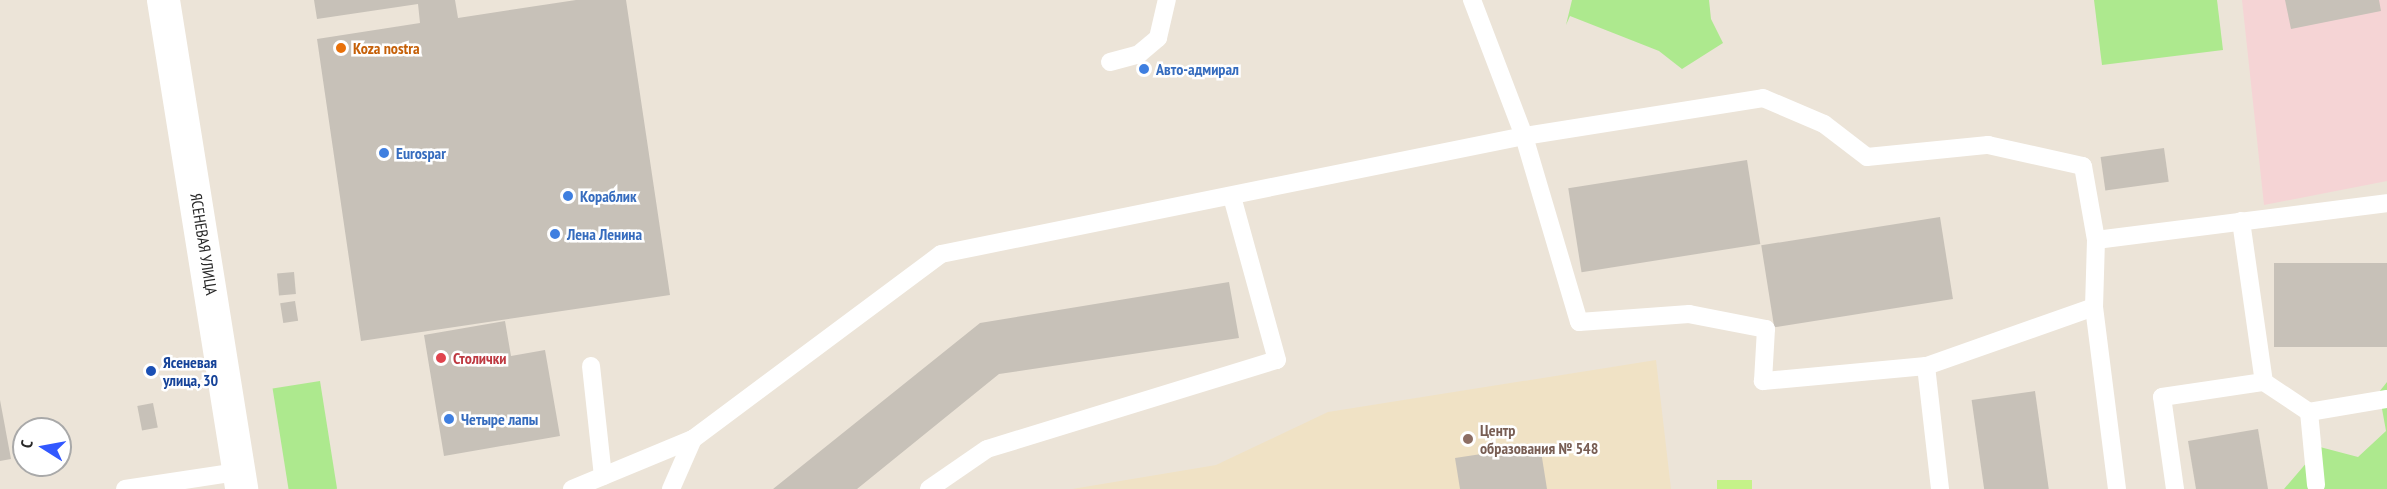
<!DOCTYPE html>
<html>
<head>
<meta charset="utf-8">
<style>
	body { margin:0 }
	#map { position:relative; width:2387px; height:489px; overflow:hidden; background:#ece4d8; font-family:"PT Sans Narrow",sans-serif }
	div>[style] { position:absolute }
	.education>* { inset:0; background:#f0e2c5 }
	.medical>* { inset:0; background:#f5d4d5 }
	.green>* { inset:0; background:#ade98e; transform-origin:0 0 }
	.pitch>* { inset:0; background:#c5f289; transform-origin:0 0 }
	.building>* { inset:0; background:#c7c1b8; transform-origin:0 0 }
	.service>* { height:18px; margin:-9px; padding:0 9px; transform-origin:9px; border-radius:9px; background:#fff }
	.secondary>* { height:33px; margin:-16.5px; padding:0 16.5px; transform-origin:16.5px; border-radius:16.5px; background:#fff }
	.dots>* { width:16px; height:16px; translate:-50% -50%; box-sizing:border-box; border:3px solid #fff; border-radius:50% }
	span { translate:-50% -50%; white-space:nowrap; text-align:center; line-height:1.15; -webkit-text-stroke:5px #fff; paint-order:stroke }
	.food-label { font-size:16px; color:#c56008; font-weight:700 }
	.left { translate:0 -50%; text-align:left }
	.shop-label { font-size:16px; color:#366cbe; font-weight:700 }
	.street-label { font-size:16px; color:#282828 }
	.health-label { font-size:16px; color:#be3a42; font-weight:700 }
	.transit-label { font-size:16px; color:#164399; font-weight:700 }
	.education-label { font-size:16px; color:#785e54; font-weight:700 }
	.north { position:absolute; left:12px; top:417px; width:60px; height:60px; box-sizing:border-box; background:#fff; border:2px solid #a9a9a9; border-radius:50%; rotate:281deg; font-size:16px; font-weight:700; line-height:24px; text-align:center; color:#282828 }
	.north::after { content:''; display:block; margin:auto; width:21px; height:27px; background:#3258ff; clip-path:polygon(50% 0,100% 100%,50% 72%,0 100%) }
</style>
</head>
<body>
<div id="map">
	<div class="education">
		<div style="clip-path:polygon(1656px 360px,1671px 489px,1072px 489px,1216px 465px,1328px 412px)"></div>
	</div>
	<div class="medical">
		<div style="clip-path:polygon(2242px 0,2387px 0,2387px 181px,2264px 205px)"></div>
	</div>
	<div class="green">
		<div style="clip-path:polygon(1572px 0,1709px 0,1711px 19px,1723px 43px,1682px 69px,1659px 51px,1570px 16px,1566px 25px)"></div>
		<div style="clip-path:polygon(2094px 0,2217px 0,2223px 50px,2102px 65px)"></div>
		<div style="left:320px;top:381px;width:109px;height:48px;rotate:81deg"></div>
		<div style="clip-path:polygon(2387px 382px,2387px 489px,2284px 489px,2320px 447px,2358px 457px,2386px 431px,2379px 392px)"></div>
	</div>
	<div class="pitch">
		<div style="left:1752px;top:480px;width:9px;height:35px;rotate:90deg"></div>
	</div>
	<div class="building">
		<div style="clip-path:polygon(314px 0,455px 0,458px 18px,576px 0,626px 0,670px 295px,361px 341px,317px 39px,420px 23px,418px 4px,317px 19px)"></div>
		<div style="clip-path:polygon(2285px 0,2379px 0,2381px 11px,2291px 29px)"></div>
		<div style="left:2164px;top:148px;width:34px;height:64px;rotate:82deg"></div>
		<div style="left:1747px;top:160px;width:85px;height:181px;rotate:81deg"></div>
		<div style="left:1940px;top:217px;width:83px;height:181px;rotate:81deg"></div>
		<div style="left:2387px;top:263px;width:84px;height:113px;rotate:90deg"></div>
		<div style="left:294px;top:272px;width:22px;height:17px;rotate:85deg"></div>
		<div style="clip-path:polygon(1229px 282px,1239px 338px,999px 374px,857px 489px,773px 489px,980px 323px)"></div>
		<div style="left:295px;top:301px;width:20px;height:15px;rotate:81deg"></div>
		<div style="clip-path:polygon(505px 321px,511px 356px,545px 350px,560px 436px,444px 456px,424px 335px)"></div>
		<div style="left:2035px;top:391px;width:99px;height:64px;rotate:82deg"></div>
		<div style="clip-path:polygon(0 400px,11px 459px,0 461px)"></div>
		<div style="left:153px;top:403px;width:25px;height:16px;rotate:79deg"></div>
		<div style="clip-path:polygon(2258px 429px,2268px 489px,2196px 489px,2188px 441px)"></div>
		<div style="clip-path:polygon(1540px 445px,1547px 489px,1460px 489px,1455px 458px)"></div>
	</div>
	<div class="service">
		<div style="left:1110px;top:62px;width:30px;rotate:-15deg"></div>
		<div style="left:1139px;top:54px;width:25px;rotate:-40deg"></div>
		<div style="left:1158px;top:38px;width:39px;rotate:-77deg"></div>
		<div style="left:2241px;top:221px;width:163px;rotate:81.9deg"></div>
		<div style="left:2264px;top:382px;width:54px;rotate:33.7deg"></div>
		<div style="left:2309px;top:412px;width:79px;rotate:-9.5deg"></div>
		<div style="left:2096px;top:240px;width:293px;rotate:-7.2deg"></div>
		<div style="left:2094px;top:307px;width:183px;rotate:82.8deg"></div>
		<div style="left:591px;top:366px;width:111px;rotate:83.8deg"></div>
		<div style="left:1926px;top:366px;width:124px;rotate:83.5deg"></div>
		<div style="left:2309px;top:412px;width:73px;rotate:84.5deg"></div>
		<div style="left:125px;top:489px;width:114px;rotate:-8.6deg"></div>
		<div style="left:572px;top:489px;width:131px;rotate:-22.5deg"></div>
		<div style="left:693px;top:439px;width:309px;rotate:-36.7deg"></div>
		<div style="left:941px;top:254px;width:595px;rotate:-11.44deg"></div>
		<div style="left:1524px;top:136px;width:242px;rotate:-9deg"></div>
		<div style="left:1763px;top:98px;width:66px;rotate:23.1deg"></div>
		<div style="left:1824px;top:124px;width:54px;rotate:37.5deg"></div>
		<div style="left:1867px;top:157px;width:122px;rotate:-5.7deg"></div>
		<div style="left:1988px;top:145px;width:97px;rotate:12.5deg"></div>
		<div style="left:2083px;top:166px;width:75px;rotate:80deg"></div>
		<div style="left:2096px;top:240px;width:67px;rotate:91.7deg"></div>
		<div style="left:2094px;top:307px;width:178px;rotate:160.6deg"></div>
		<div style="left:1926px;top:366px;width:164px;rotate:174.7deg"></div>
		<div style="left:1763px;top:381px;width:52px;rotate:-86.7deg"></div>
		<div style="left:1766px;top:329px;width:78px;rotate:-169deg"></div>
		<div style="left:1689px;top:314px;width:110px;rotate:175.8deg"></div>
		<div style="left:1579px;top:322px;width:194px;rotate:-106.5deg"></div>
		<div style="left:1524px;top:136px;width:146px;rotate:-110.9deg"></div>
		<div style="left:671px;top:489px;width:55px;rotate:-66.3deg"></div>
		<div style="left:929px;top:489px;width:70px;rotate:-34.6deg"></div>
		<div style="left:987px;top:449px;width:303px;rotate:-17.1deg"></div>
		<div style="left:1277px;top:360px;width:169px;rotate:-105.4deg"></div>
		<div style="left:2175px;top:489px;width:93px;rotate:-98deg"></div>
		<div style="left:2162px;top:397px;width:103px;rotate:-8.4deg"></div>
	</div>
	<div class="secondary">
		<div style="left:163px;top:0;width:495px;rotate:80.9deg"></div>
	</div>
	<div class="dots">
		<div style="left:341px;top:48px;background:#e8710a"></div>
		<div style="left:1144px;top:69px;background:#3f7fe0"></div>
		<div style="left:384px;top:153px;background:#3f7fe0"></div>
		<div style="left:568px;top:196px;background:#3f7fe0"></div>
		<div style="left:555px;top:234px;background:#3f7fe0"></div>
		<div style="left:441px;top:358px;background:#e0444e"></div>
		<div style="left:151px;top:371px;background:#1a4fb4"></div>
		<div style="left:449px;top:419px;background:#3f7fe0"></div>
		<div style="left:1468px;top:439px;background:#8d6e63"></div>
	</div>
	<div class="food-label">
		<span class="left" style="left:353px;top:48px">Koza nostra</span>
	</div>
	<div class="shop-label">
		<span class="left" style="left:1156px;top:69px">Авто-адмирал</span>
		<span class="left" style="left:396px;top:153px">Eurospar</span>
		<span class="left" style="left:580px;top:196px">Кораблик</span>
		<span class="left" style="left:567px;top:234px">Лена Ленина</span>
		<span class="left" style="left:461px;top:419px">Четыре лапы</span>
	</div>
	<div class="street-label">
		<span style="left:204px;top:244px;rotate:81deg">ЯСЕНЕВАЯ УЛИЦА</span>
	</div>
	<div class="health-label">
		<span class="left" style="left:453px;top:358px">Столички</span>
	</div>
	<div class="transit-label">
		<span class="left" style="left:163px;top:371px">Ясеневая<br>улица, 30</span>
	</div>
	<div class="education-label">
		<span class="left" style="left:1480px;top:439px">Центр<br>образования № 548</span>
	</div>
	<div class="north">С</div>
</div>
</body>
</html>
